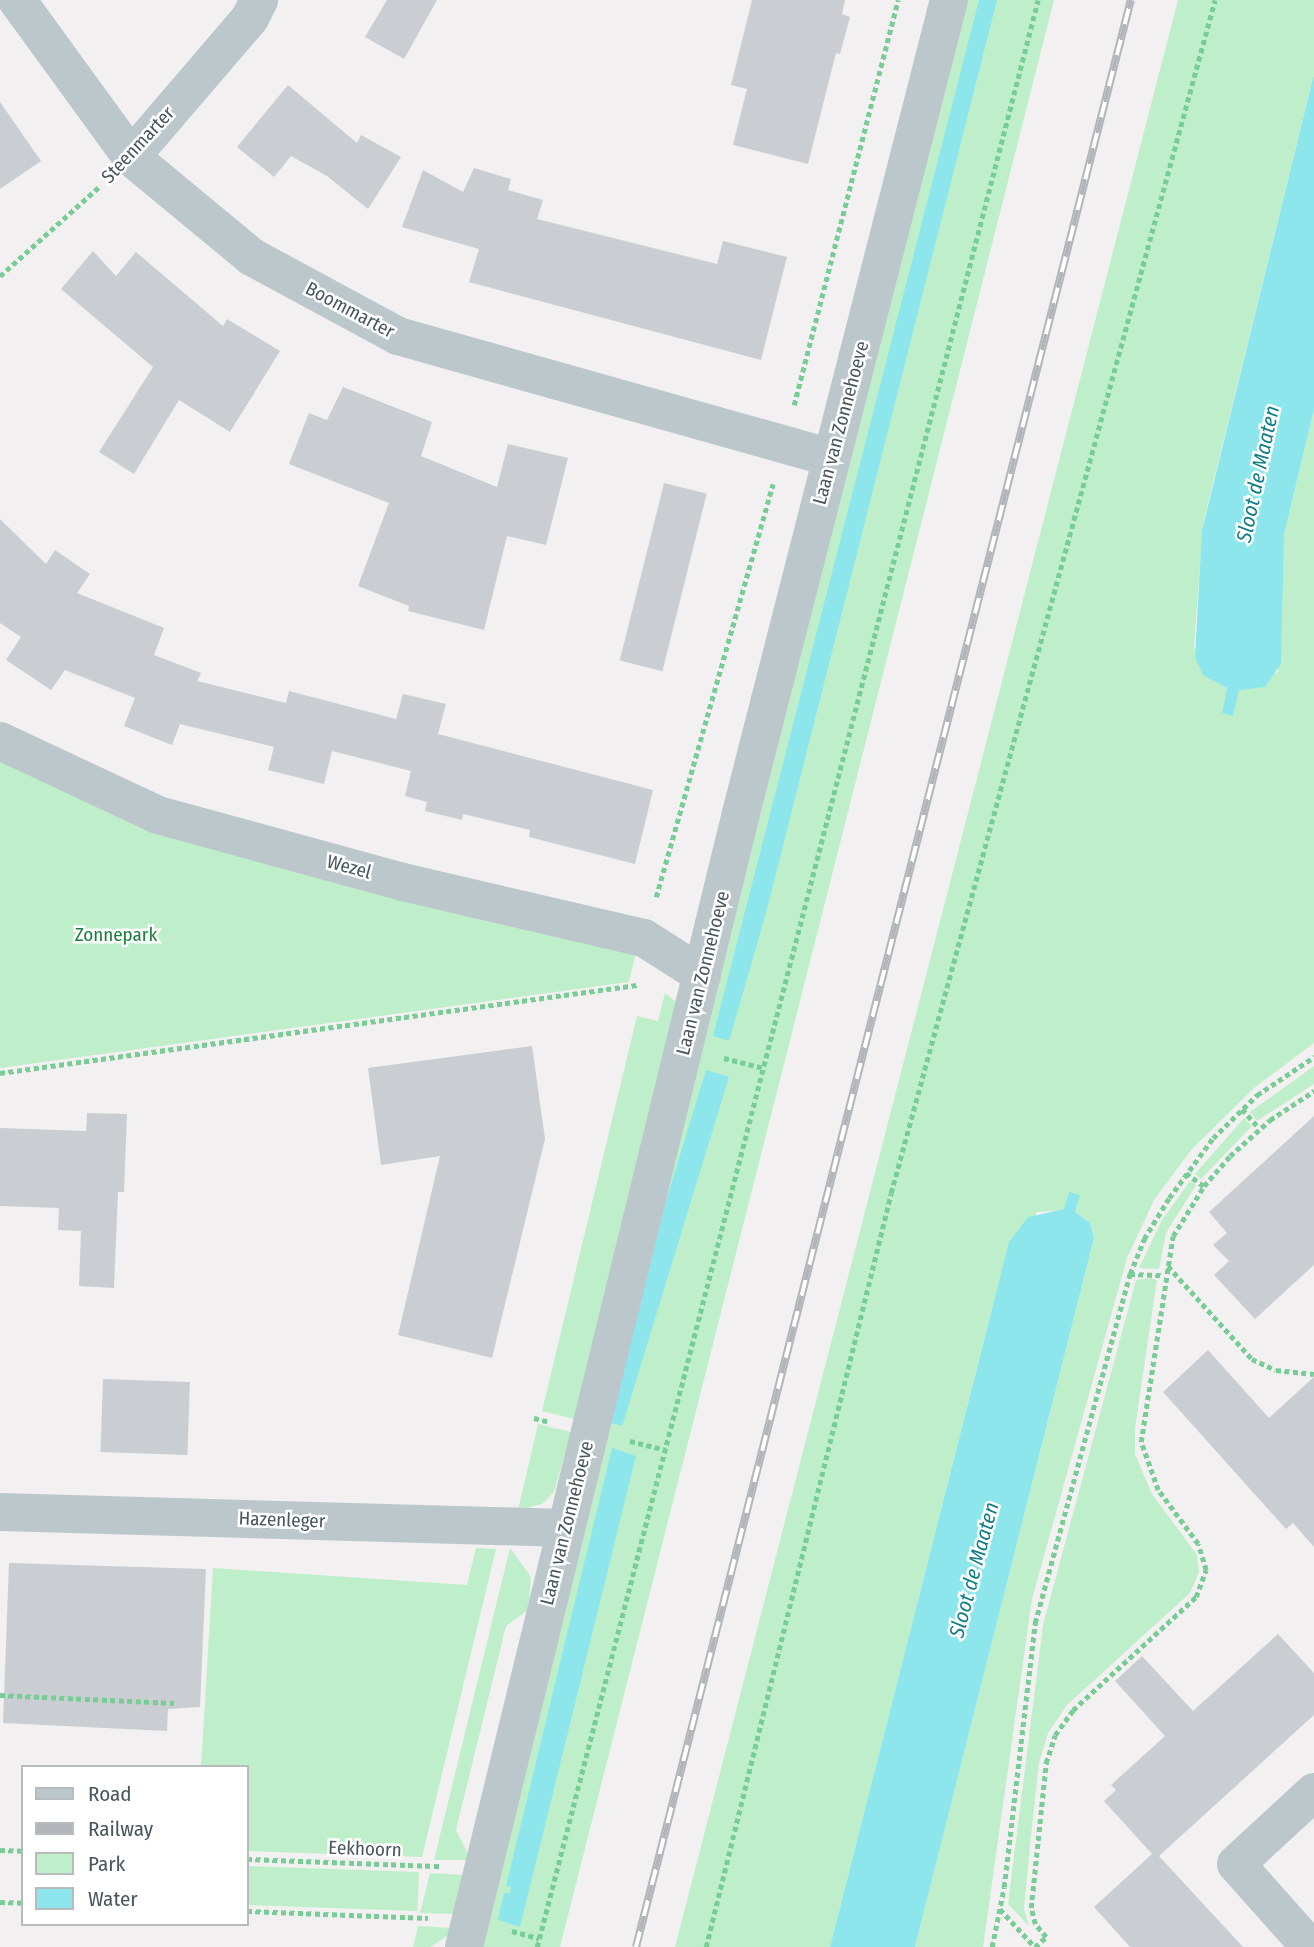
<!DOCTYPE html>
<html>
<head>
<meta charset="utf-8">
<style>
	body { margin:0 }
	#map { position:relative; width:1314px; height:1947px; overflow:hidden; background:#f2f0f0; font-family:"Fira Sans Condensed",sans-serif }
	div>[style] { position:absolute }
	.green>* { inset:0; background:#bfefca; transform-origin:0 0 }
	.water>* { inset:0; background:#8de6eb; transform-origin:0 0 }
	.building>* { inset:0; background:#caced2; transform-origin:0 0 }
	.path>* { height:4.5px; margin-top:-2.25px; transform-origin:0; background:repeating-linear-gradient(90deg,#77cd95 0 5px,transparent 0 8.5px) }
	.minor>* { height:38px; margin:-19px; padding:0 19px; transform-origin:19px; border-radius:19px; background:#bcc7cc }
	.rail>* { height:8px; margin-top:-4px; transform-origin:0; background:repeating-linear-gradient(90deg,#fff 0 16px,#b2b6ba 0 32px); box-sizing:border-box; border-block:2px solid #b2b6ba }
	span { translate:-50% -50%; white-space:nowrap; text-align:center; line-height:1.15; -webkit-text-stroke:5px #fff; paint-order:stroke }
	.street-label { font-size:19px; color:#48565d }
	.park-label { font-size:19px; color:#187f3c }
	.water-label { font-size:21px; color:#0f7e84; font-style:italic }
	.legend { position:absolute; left:21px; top:1765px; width:228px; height:161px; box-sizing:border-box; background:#fff; border:2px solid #b6bbbe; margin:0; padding:9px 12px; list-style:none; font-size:21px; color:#48565d }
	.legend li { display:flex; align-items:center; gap:14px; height:35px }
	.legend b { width:35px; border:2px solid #b6bbbe }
</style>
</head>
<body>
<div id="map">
	<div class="green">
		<div style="clip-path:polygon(968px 0,1054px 0,560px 1947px,483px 1947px,695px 1069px)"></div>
		<div style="clip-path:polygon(1178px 0,1314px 0,1314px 74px,1203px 523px,1194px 646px,1203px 674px,1227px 688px,1222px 713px,1239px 690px,1278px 672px,1284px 535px,1314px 409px,1314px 1043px,1254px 1088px,1192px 1149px,1154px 1200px,1127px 1258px,1032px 1599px,983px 1947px,915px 1947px,1094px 1238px,1090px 1223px,1075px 1212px,1069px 1193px,1064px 1210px,1037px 1212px,999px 1281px,830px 1947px,675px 1947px)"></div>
		<div style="clip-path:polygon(0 751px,636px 953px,629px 982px,0 1068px)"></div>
		<div style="clip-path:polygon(665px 993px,676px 1002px,574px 1419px,542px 1411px,637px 1016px,658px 1021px)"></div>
		<div style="clip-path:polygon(1314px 1066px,1314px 1084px,1257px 1121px,1250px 1112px)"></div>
		<div style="clip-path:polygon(1244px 1118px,1252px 1126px,1201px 1179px,1195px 1174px)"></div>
		<div style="clip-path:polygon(1190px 1181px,1196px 1185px,1166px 1233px,1159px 1269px,1139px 1268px,1162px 1220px)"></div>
		<div style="clip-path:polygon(1151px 1278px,1157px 1280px,1135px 1428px,1135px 1454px,1152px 1494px,1197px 1555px,1199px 1572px,1190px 1593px,1067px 1705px,1048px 1733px,1039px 1763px,1031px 1836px,1024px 1909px,1029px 1926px,1008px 1904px,1043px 1625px,1136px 1280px)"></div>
		<div style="clip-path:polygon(538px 1424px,571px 1432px,554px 1492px,542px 1504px,518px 1510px)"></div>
		<div style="clip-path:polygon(476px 1548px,496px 1549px,422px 1857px,247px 1851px,247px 1767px,201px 1767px,213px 1568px,467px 1585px)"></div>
		<div style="clip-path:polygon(510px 1548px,531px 1577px,528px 1610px,506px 1626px,456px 1830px,468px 1854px,467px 1860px,434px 1860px)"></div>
		<div style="left:247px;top:1866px;width:172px;height:39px;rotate:2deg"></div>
		<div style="clip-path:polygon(430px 1873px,464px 1875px,454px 1914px,420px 1913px)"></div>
		<div style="clip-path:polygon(418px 1926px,451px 1928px,449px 1935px,430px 1947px,413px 1947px)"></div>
	</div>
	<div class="water">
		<div style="clip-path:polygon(979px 0,997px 0,766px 913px,729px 1041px,713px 1036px)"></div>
		<div style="clip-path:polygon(1314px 74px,1314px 409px,1284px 535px,1281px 664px,1265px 687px,1239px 690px,1233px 716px,1222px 713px,1227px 688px,1203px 675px,1195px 657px,1202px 530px)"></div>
		<div style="left:706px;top:1070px;width:24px;height:365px;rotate:17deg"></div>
		<div style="clip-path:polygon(1069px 1192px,1080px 1195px,1075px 1212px,1090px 1223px,1094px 1238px,915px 1947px,830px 1947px,1009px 1242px,1028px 1217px,1064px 1209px)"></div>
		<div style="clip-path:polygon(612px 1448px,636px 1456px,520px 1927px,498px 1920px,504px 1893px,510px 1893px,511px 1887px,506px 1886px)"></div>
	</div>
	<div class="building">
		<div style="clip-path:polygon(387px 0,437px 0,404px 59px,365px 37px)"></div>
		<div style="clip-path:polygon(752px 0,845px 0,842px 14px,850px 17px,840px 54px,836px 53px,808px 164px,733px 145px,747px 89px,731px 85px)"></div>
		<div style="clip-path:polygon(288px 85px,357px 143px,361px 135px,401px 157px,368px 209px,327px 176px,291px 156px,274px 177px,237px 147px)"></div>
		<div style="clip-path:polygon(0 102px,41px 161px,0 189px)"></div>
		<div style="clip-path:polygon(474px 168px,511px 179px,508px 190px,543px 200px,537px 219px,717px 264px,723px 241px,787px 257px,761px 360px,469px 282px,479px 249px,402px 227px,423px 170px,463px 192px)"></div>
		<div style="clip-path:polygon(93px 251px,116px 276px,136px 252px,223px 326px,227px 319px,280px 351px,230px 432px,179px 400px,134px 474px,99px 452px,153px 367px,61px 289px)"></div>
		<div style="clip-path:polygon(343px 387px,432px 422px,421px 456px,497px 487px,508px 444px,568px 458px,546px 545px,507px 536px,484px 630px,408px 611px,409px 606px,358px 586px,389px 503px,289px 464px,309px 413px,327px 420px)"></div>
		<div style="left:664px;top:483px;width:44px;height:183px;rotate:14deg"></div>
		<div style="clip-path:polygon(0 519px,46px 564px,55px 550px,90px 574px,77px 593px,164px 628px,154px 655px,201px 673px,197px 681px,286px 703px,289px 691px,396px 719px,403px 694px,446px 704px,438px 734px,653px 790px,635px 864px,529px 837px,530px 830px,463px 814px,462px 820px,425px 811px,427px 802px,405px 796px,411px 771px,332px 751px,324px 784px,268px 770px,274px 747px,180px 724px,172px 745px,124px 726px,135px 698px,65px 670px,51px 690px,6px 660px,21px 637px,0 623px)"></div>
		<div style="clip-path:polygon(532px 1046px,545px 1139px,492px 1358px,398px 1335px,440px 1156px,381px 1165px,368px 1068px)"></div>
		<div style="clip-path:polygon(87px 1113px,127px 1114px,124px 1192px,118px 1192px,114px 1288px,79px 1286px,81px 1231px,58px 1230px,59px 1208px,0 1206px,0 1128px,86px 1131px)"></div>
		<div style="clip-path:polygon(1314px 1116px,1314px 1265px,1255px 1319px,1214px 1275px,1229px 1261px,1213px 1245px,1227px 1233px,1209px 1212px)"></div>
		<div style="clip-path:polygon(1208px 1350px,1269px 1418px,1314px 1377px,1314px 1547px,1293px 1523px,1286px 1529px,1163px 1392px)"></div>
		<div style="left:103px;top:1379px;width:87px;height:73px;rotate:2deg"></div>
		<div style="clip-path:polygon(9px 1563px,206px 1569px,200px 1707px,168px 1709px,167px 1731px,3px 1723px)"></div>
		<div style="clip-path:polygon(1278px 1634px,1314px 1673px,1314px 1715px,1159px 1856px,1243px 1947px,1130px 1947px,1094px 1907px,1152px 1854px,1104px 1801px,1116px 1790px,1111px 1785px,1165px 1736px,1115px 1681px,1142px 1656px,1193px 1711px)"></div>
	</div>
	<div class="path">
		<div style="left:0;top:276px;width:135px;rotate:-42deg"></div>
		<div style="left:794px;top:405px;width:418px;rotate:-75.6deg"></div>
		<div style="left:656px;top:897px;width:429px;rotate:-74.2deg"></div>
		<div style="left:724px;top:1058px;width:41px;rotate:14deg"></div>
		<div style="left:0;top:1073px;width:643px;rotate:-7.87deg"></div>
		<div style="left:1242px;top:1109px;width:25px;rotate:48deg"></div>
		<div style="left:1186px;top:1173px;width:22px;rotate:36deg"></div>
		<div style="left:1168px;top:1266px;width:125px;rotate:47.9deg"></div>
		<div style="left:1252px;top:1359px;width:26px;rotate:25deg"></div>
		<div style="left:1276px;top:1370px;width:38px;rotate:6deg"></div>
		<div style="left:1130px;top:1274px;width:34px;rotate:2deg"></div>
		<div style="left:534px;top:1418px;width:16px;rotate:14deg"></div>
		<div style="left:630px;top:1441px;width:37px;rotate:14deg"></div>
		<div style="left:0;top:1695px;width:174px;rotate:2.6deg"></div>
		<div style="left:0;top:1850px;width:23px;rotate:2deg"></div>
		<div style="left:247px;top:1859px;width:195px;rotate:2.1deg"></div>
		<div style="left:0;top:1902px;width:23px;rotate:2deg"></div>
		<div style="left:1000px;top:1909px;width:52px;rotate:47.4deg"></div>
		<div style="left:247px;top:1911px;width:181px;rotate:2.2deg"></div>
		<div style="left:512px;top:1931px;width:28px;rotate:15deg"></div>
		<div style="left:537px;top:1947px;width:2010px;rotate:-75.57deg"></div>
		<div style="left:706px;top:1947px;width:776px;rotate:-76.21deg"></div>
		<div style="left:891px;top:1193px;width:1236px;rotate:-74.81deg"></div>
		<div style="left:992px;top:1947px;width:61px;rotate:-78.7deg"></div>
		<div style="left:1004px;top:1887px;width:266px;rotate:-83.3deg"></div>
		<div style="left:1035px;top:1623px;width:362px;rotate:-74.8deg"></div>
		<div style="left:1130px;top:1274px;width:38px;rotate:-68deg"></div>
		<div style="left:1144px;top:1239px;width:48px;rotate:-58.6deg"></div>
		<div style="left:1169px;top:1198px;width:74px;rotate:-53.7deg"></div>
		<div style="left:1213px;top:1138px;width:62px;rotate:-44.3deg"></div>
		<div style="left:1257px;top:1095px;width:69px;rotate:-33.7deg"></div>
		<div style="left:1035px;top:1947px;width:15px;rotate:-42deg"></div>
		<div style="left:1046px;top:1937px;width:17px;rotate:-130deg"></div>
		<div style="left:1035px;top:1924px;width:16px;rotate:-104deg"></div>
		<div style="left:1031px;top:1908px;width:146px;rotate:-84.1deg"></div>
		<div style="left:1046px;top:1763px;width:29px;rotate:-72deg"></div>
		<div style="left:1055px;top:1735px;width:31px;rotate:-54deg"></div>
		<div style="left:1073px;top:1710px;width:167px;rotate:-42.6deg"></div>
		<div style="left:1196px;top:1597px;width:29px;rotate:-70deg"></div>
		<div style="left:1206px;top:1570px;width:27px;rotate:-107deg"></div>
		<div style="left:1198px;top:1544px;width:67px;rotate:-126.5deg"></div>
		<div style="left:1158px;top:1490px;width:51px;rotate:-109.5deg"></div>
		<div style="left:1141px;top:1442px;width:208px;rotate:-81.2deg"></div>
		<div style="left:1173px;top:1236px;width:59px;rotate:-58.2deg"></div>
		<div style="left:1204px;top:1186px;width:40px;rotate:-49deg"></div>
		<div style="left:1230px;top:1156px;width:54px;rotate:-42deg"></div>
		<div style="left:1270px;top:1120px;width:53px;rotate:-33.4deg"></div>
	</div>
	<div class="minor">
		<div style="left:17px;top:0;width:194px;rotate:54deg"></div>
		<div style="left:131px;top:157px;width:157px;rotate:39.6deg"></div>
		<div style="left:252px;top:257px;width:166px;rotate:28.4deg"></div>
		<div style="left:398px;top:336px;width:450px;rotate:15.7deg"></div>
		<div style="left:131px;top:157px;width:183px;rotate:-49.4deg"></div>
		<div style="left:250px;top:18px;width:20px;rotate:-63deg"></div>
		<div style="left:0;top:741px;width:174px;rotate:25.1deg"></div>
		<div style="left:158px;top:815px;width:254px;rotate:15.3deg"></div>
		<div style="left:403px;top:882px;width:247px;rotate:13.1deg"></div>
		<div style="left:644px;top:938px;width:69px;rotate:32.5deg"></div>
		<div style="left:0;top:1512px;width:565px;rotate:1.62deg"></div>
		<div style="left:464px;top:1947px;width:1167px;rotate:-76.27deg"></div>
		<div style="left:741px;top:813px;width:839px;rotate:-75.65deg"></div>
		<div style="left:1310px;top:1947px;width:111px;rotate:-131.7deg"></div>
		<div style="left:1236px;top:1864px;width:106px;rotate:-42.7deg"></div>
	</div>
	<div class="rail">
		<div style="left:636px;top:1947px;width:2009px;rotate:-75.74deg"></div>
	</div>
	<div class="street-label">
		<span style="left:138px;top:145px;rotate:-47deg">Steenmarter</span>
		<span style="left:350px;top:310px;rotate:28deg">Boommarter</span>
		<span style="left:841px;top:423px;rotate:-75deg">Laan van Zonnehoeve</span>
		<span style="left:349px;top:867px;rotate:15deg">Wezel</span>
		<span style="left:703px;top:973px;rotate:-76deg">Laan van Zonnehoeve</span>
		<span style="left:282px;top:1520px;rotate:2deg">Hazenleger</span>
		<span style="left:567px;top:1523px;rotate:-76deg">Laan van Zonnehoeve</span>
		<span style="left:365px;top:1849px;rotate:2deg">Eekhoorn</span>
	</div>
	<div class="park-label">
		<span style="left:116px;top:935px">Zonnepark</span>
	</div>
	<div class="water-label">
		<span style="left:1258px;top:474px;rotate:-78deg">Sloot de Maaten</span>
		<span style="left:974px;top:1570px;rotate:-75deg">Sloot de Maaten</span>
	</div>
	<ul class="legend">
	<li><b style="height:9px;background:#bcc7cc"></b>Road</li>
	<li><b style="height:9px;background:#b2b6ba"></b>Railway</li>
	<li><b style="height:19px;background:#bfefca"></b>Park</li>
	<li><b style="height:19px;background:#8de6eb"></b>Water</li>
	</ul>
</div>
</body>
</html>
